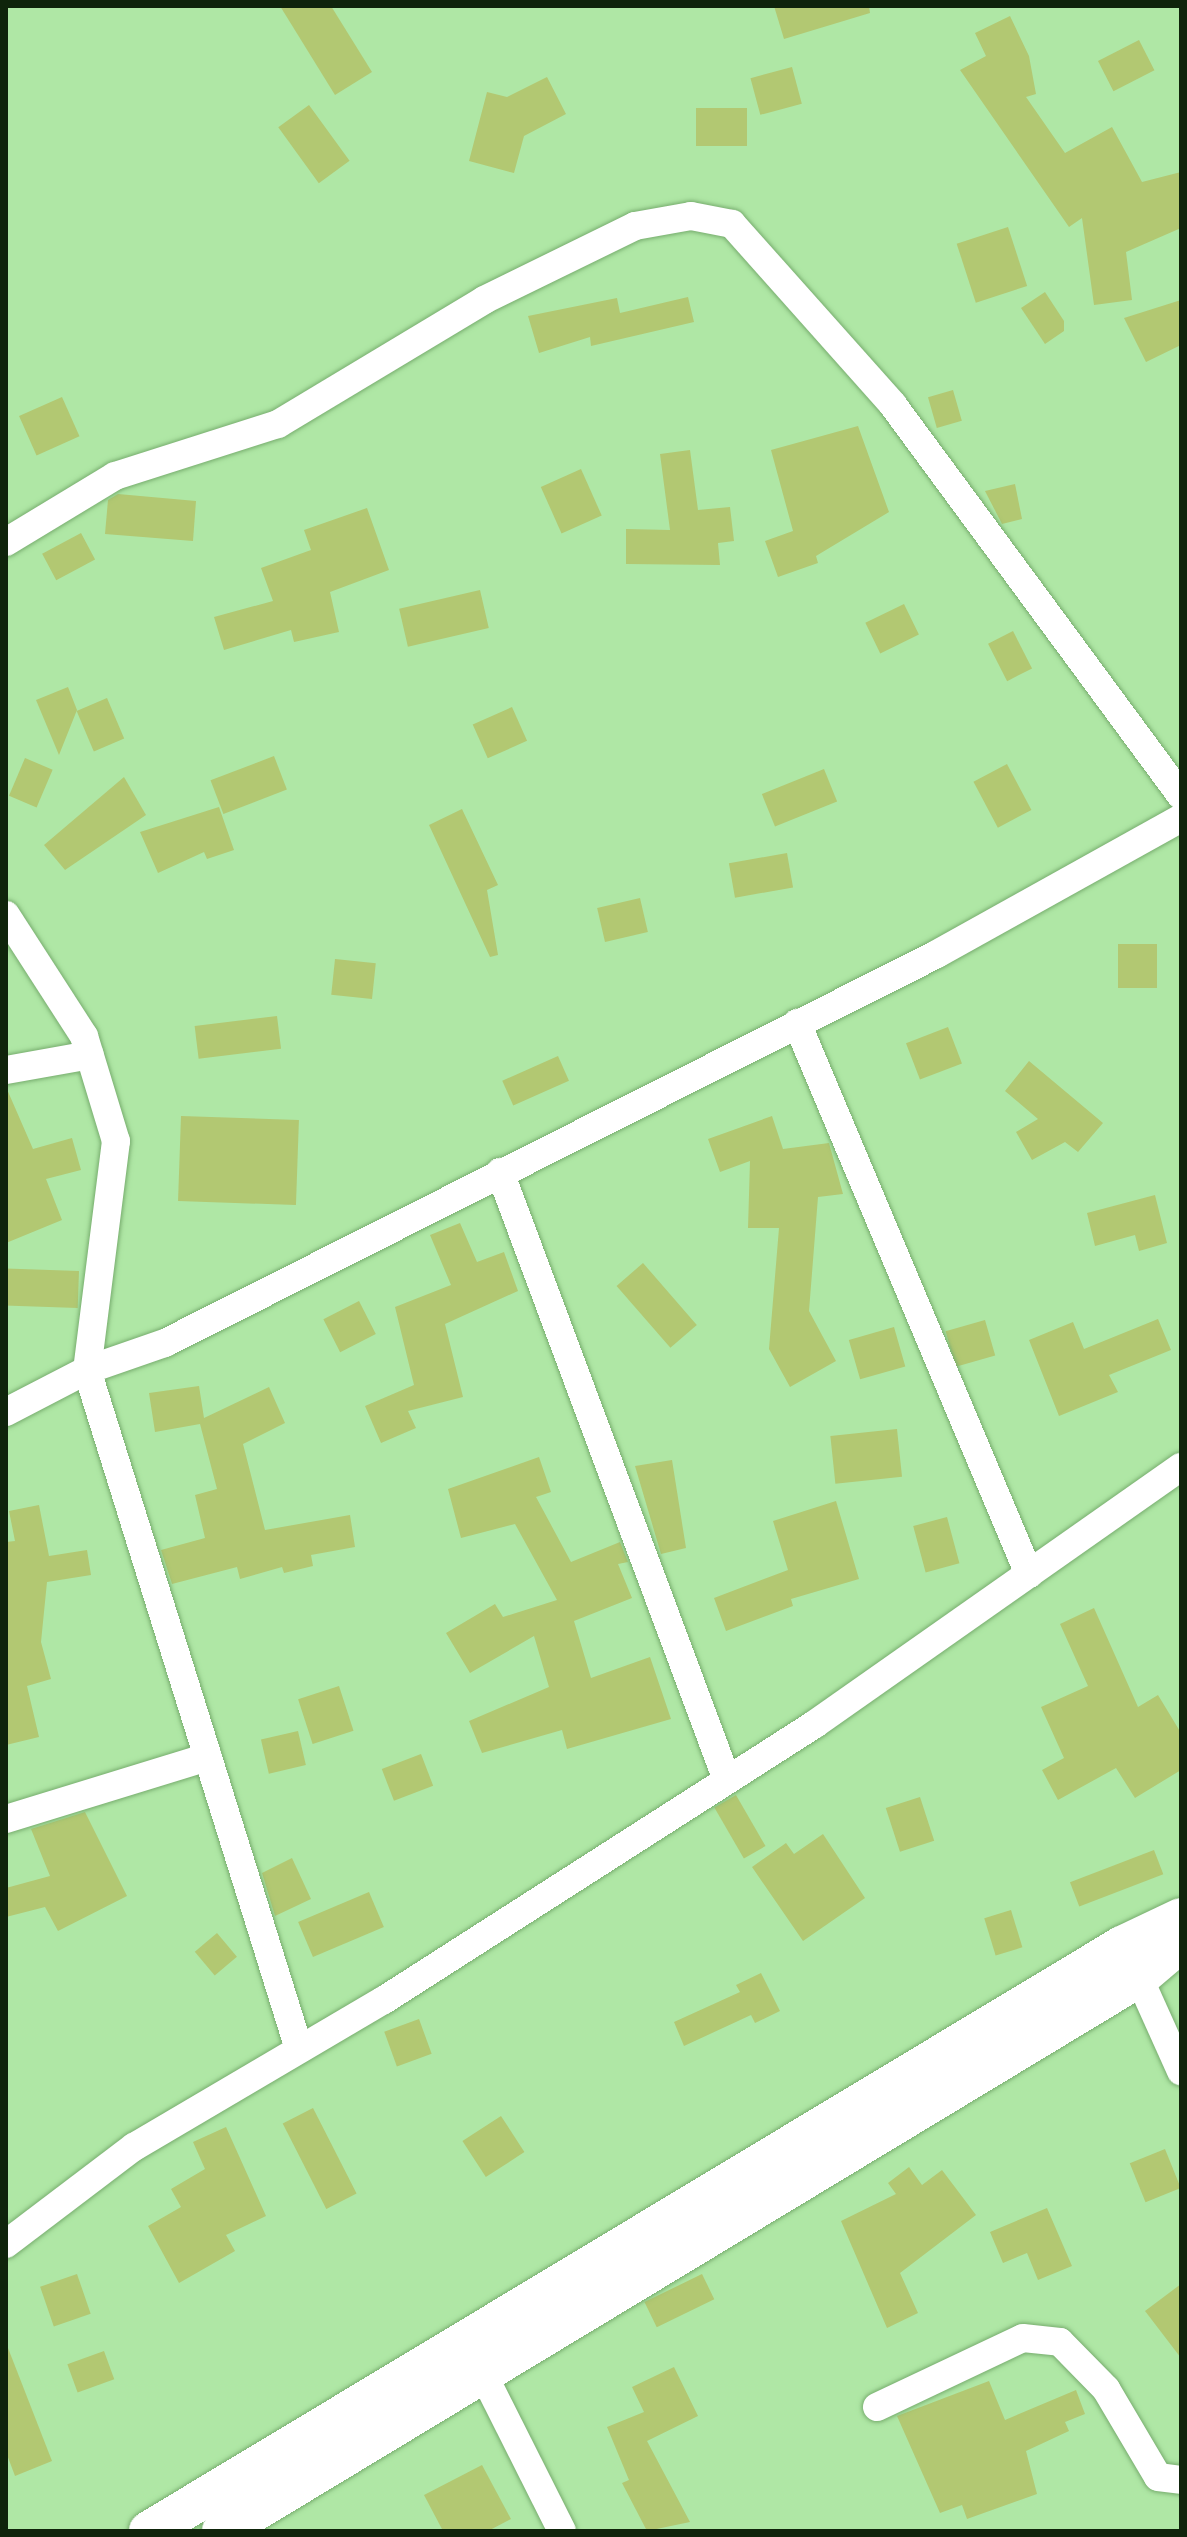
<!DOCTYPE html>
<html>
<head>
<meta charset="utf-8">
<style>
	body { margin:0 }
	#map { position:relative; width:1187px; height:2537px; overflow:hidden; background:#afe7a5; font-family:Karla,sans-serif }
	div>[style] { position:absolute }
	.building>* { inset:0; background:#b2c872; transform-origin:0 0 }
	.roads { filter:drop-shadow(0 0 2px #77ad6e) drop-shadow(0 0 2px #77ad6e) }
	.street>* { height:28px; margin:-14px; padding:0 14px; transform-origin:14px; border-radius:14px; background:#fff }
	.secondary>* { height:40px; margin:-20px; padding:0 20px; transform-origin:20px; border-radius:20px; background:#fff }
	span { translate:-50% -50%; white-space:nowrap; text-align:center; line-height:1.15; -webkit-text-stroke:6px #afe7a5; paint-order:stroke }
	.frame { position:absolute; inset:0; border:8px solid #0f240b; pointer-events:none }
</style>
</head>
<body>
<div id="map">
	<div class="building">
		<div style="clip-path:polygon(280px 6px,331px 6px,372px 72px,335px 95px)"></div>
		<div style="clip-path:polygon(774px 6px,869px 6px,870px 13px,784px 39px)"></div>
		<div style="clip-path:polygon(1010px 16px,1029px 56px,1036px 94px,1026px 97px,1065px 153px,1112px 127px,1142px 182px,1181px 172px,1181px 228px,1126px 252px,1132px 300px,1094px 305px,1082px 218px,1069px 227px,960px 70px,986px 56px,975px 33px)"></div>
		<div style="left:1139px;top:40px;width:34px;height:46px;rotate:63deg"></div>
		<div style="left:792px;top:67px;width:38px;height:43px;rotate:75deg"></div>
		<div style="clip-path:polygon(547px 77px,566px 114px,524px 136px,514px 173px,469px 161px,487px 92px,507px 97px)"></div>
		<div style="left:309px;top:105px;width:69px;height:38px;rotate:54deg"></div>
		<div style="left:696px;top:108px;width:51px;height:38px"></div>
		<div style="left:1008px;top:227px;width:62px;height:54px;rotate:72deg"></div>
		<div style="clip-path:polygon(1045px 292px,1064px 321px,1064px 331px,1045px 344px,1021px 308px)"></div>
		<div style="clip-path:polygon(688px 297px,694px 322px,591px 346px,590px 337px,539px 353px,528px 316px,617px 298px,620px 313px)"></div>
		<div style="clip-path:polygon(1181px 300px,1181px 345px,1146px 362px,1124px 318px)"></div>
		<div style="left:953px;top:390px;width:32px;height:26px;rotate:74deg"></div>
		<div style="left:62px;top:397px;width:43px;height:47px;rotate:66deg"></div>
		<div style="clip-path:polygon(858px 426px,889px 512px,816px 556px,818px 563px,778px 577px,765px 541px,793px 531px,771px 450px)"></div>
		<div style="clip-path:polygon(690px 450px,698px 510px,730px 507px,734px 541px,718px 543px,720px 565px,626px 564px,626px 529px,670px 530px,660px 454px)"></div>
		<div style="left:581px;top:469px;width:51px;height:44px;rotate:66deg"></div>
		<div style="clip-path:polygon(1015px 484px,1022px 519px,1002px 524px,985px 491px)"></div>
		<div style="clip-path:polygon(118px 494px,196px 501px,193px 541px,105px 534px,108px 500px)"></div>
		<div style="clip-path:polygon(367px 508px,389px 570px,330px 592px,339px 632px,294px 642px,291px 630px,224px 650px,214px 617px,273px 601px,261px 568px,311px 550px,304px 530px)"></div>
		<div style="left:81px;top:533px;width:30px;height:44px;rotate:62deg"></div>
		<div style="left:480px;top:590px;width:39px;height:83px;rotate:77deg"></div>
		<div style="left:904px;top:604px;width:34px;height:43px;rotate:64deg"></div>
		<div style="left:1013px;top:631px;width:42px;height:28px;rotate:63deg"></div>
		<div style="clip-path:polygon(68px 687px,77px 710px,59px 755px,36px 700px)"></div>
		<div style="left:107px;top:698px;width:44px;height:33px;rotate:67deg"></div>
		<div style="left:512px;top:707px;width:37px;height:43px;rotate:66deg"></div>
		<div style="left:274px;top:756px;width:36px;height:68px;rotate:69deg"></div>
		<div style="left:25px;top:758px;width:30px;height:41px;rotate:23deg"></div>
		<div style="left:1007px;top:764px;width:52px;height:38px;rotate:62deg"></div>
		<div style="left:824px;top:769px;width:35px;height:67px;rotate:68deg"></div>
		<div style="clip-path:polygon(124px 777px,146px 815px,65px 870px,44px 845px)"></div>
		<div style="clip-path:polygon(219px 807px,234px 850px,207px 859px,204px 852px,158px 873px,140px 832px)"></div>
		<div style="clip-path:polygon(462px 809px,498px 885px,487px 890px,498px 955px,490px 957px,429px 825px)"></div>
		<div style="left:787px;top:853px;width:35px;height:59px;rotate:80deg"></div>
		<div style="left:640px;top:898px;width:35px;height:44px;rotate:77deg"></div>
		<div style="left:1118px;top:944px;width:39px;height:44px"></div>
		<div style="left:335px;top:959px;width:41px;height:36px;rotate:6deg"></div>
		<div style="left:277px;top:1016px;width:33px;height:83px;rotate:83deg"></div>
		<div style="left:948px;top:1027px;width:39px;height:45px;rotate:69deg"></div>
		<div style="left:558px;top:1056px;width:27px;height:61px;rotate:66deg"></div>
		<div style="clip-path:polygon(1029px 1061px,1103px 1123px,1078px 1152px,1065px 1142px,1032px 1160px,1016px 1132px,1038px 1119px,1005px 1091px)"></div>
		<div style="clip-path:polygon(6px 1087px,33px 1149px,72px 1138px,81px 1170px,46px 1179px,62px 1220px,6px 1243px)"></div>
		<div style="left:181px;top:1116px;width:118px;height:85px;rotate:2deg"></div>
		<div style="clip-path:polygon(772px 1116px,783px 1149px,829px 1143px,843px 1194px,818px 1197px,809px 1311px,836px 1361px,790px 1387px,769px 1349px,779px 1228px,748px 1228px,750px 1161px,720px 1172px,708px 1139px)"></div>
		<div style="clip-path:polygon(1155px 1195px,1167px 1243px,1139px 1251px,1135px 1235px,1095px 1246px,1087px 1213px)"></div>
		<div style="clip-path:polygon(460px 1223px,477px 1262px,504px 1252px,518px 1291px,445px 1324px,463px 1397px,408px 1411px,416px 1428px,381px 1443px,365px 1406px,414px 1385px,395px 1307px,451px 1285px,430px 1235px)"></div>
		<div style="left:643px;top:1263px;width:82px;height:35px;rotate:49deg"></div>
		<div style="left:79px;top:1271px;width:37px;height:73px;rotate:92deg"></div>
		<div style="left:359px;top:1301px;width:37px;height:40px;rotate:63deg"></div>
		<div style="clip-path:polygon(1158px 1319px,1171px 1350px,1109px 1375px,1118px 1392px,1059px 1416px,1029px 1340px,1073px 1322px,1084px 1349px)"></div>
		<div style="left:985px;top:1320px;width:37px;height:41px;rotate:74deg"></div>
		<div style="left:894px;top:1327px;width:41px;height:47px;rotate:74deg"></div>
		<div style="clip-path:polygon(199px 1386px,204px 1418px,269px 1387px,285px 1423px,243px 1444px,265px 1530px,350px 1515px,355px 1547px,311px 1555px,313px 1566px,284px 1573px,282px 1567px,240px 1579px,237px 1567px,172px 1584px,161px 1550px,205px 1538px,195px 1495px,217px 1489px,200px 1424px,155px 1432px,149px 1393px)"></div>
		<div style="left:897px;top:1429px;width:48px;height:67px;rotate:84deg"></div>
		<div style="clip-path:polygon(539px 1457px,551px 1492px,536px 1497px,571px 1562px,620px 1542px,628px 1562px,618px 1564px,632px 1598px,574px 1621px,591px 1678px,650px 1657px,671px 1719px,567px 1749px,562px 1730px,482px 1753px,469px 1721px,549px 1687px,534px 1636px,470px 1673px,446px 1633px,495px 1604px,503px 1617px,557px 1600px,515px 1524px,461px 1538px,448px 1489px)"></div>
		<div style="clip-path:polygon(672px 1460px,686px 1548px,661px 1554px,635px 1466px)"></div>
		<div style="clip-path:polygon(836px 1501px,859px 1579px,791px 1599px,793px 1606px,726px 1631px,714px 1598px,788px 1570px,773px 1521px)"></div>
		<div style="clip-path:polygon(39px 1505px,49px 1556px,87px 1550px,91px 1575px,47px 1582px,41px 1642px,51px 1679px,27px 1686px,39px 1737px,6px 1745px,6px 1542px,15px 1541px,9px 1511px)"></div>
		<div style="left:947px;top:1517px;width:48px;height:35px;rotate:75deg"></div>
		<div style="clip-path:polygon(1094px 1608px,1138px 1707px,1158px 1695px,1181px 1733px,1181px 1770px,1135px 1798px,1116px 1768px,1058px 1800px,1042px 1770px,1064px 1758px,1041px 1707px,1088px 1686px,1060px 1624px)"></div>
		<div style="left:339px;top:1686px;width:47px;height:43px;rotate:72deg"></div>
		<div style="left:298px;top:1731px;width:35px;height:38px;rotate:77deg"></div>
		<div style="left:421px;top:1754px;width:34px;height:42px;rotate:69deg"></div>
		<div style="left:736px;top:1795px;width:59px;height:25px;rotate:60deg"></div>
		<div style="left:920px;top:1797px;width:46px;height:36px;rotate:72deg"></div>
		<div style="clip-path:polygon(85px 1812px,127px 1896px,58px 1931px,45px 1907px,6px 1917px,6px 1888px,50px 1876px,31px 1829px)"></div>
		<div style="clip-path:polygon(823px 1834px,865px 1898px,803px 1941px,752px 1867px,786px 1843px,794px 1854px)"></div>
		<div style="left:1154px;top:1850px;width:26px;height:90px;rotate:69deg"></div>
		<div style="clip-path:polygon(292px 1858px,311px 1899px,275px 1916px,262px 1873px)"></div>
		<div style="left:369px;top:1892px;width:38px;height:77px;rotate:67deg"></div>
		<div style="left:1011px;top:1910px;width:39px;height:28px;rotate:73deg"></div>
		<div style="left:217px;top:1933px;width:31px;height:29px;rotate:50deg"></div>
		<div style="clip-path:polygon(761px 1973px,780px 2011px,755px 2023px,751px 2015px,684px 2046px,674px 2022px,740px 1992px,736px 1985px)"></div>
		<div style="left:419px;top:2019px;width:37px;height:37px;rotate:70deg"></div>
		<div style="left:313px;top:2108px;width:96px;height:34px;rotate:63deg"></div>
		<div style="left:501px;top:2116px;width:43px;height:46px;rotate:57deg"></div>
		<div style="clip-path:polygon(226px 2127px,266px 2216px,226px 2235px,235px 2251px,179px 2283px,148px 2226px,181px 2207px,171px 2189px,205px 2169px,193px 2142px)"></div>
		<div style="left:1165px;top:2149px;width:42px;height:38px;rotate:68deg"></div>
		<div style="clip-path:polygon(909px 2167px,922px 2185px,942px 2170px,976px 2215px,900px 2273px,918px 2313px,887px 2328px,841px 2221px,896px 2194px,888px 2183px)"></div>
		<div style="clip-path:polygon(1047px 2208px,1072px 2266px,1038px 2280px,1027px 2253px,1003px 2263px,990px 2232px)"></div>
		<div style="left:77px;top:2274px;width:42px;height:39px;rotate:71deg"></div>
		<div style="left:702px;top:2274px;width:28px;height:64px;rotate:64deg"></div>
		<div style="clip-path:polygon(1181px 2284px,1181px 2358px,1145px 2311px)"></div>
		<div style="clip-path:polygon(8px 2348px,52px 2461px,15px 2476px,6px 2452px)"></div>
		<div style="left:104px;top:2351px;width:30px;height:39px;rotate:70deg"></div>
		<div style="clip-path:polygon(674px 2367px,698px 2416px,647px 2441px,690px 2522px,647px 2531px,622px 2483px,629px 2480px,607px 2427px,644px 2412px,632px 2387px)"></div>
		<div style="clip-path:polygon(989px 2381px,1005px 2420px,1076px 2390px,1085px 2414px,1065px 2422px,1069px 2431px,1026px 2451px,1037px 2494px,967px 2519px,962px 2505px,940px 2513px,897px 2416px)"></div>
		<div style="clip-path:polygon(482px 2465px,511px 2519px,488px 2531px,443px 2531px,424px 2495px)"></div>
	</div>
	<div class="roads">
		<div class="street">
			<div style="left:6px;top:542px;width:127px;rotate:-31.2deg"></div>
			<div style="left:115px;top:476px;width:171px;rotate:-17.7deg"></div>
			<div style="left:278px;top:424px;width:240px;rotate:-31deg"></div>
			<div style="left:484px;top:300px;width:168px;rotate:-26.1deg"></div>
			<div style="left:635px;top:226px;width:57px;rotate:-10.1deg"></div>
			<div style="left:691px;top:216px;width:42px;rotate:11deg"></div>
			<div style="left:732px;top:224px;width:242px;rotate:48.3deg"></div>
			<div style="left:893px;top:405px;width:485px;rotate:53.6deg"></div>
			<div style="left:6px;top:915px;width:144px;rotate:57.2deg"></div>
			<div style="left:84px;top:1036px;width:110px;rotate:73.1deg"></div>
			<div style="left:116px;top:1141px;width:231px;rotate:97.2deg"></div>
			<div style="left:87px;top:1370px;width:711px;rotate:72.66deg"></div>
			<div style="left:797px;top:1023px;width:598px;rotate:67.17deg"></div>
			<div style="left:6px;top:1070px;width:85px;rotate:-10.1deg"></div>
			<div style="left:500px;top:1172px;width:649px;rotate:69.53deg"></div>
			<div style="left:6px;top:1412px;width:91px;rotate:-27.4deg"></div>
			<div style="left:87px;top:1370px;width:83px;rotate:-19.1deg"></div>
			<div style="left:165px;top:1343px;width:864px;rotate:-26.74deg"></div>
			<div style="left:937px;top:954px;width:279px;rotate:-29.1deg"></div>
			<div style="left:6px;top:1819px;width:211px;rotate:-17.1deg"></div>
			<div style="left:1131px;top:1960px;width:122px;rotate:65.8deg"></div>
			<div style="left:6px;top:2244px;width:161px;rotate:-37.2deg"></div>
			<div style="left:134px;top:2147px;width:290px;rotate:-30.5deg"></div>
			<div style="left:384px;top:2000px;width:512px;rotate:-32.63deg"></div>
			<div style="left:815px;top:1724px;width:447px;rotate:-35.1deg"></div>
			<div style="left:476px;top:2360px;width:191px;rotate:63.3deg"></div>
			<div style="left:877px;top:2407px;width:161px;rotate:-25.3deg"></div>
			<div style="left:1023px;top:2338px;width:37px;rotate:6deg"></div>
			<div style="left:1060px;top:2342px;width:66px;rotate:45.6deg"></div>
			<div style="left:1106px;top:2389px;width:102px;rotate:59.4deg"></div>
			<div style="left:1158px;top:2477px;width:23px;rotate:7deg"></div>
		</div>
		<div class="secondary">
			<div style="left:149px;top:2531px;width:1135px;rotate:-31.02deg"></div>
			<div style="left:1122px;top:1946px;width:65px;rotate:-25.4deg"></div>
			<div style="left:222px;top:2531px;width:1074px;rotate:-31.13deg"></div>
			<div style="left:1141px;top:1976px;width:52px;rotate:-40.4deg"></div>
		</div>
	</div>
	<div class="frame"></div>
</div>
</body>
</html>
